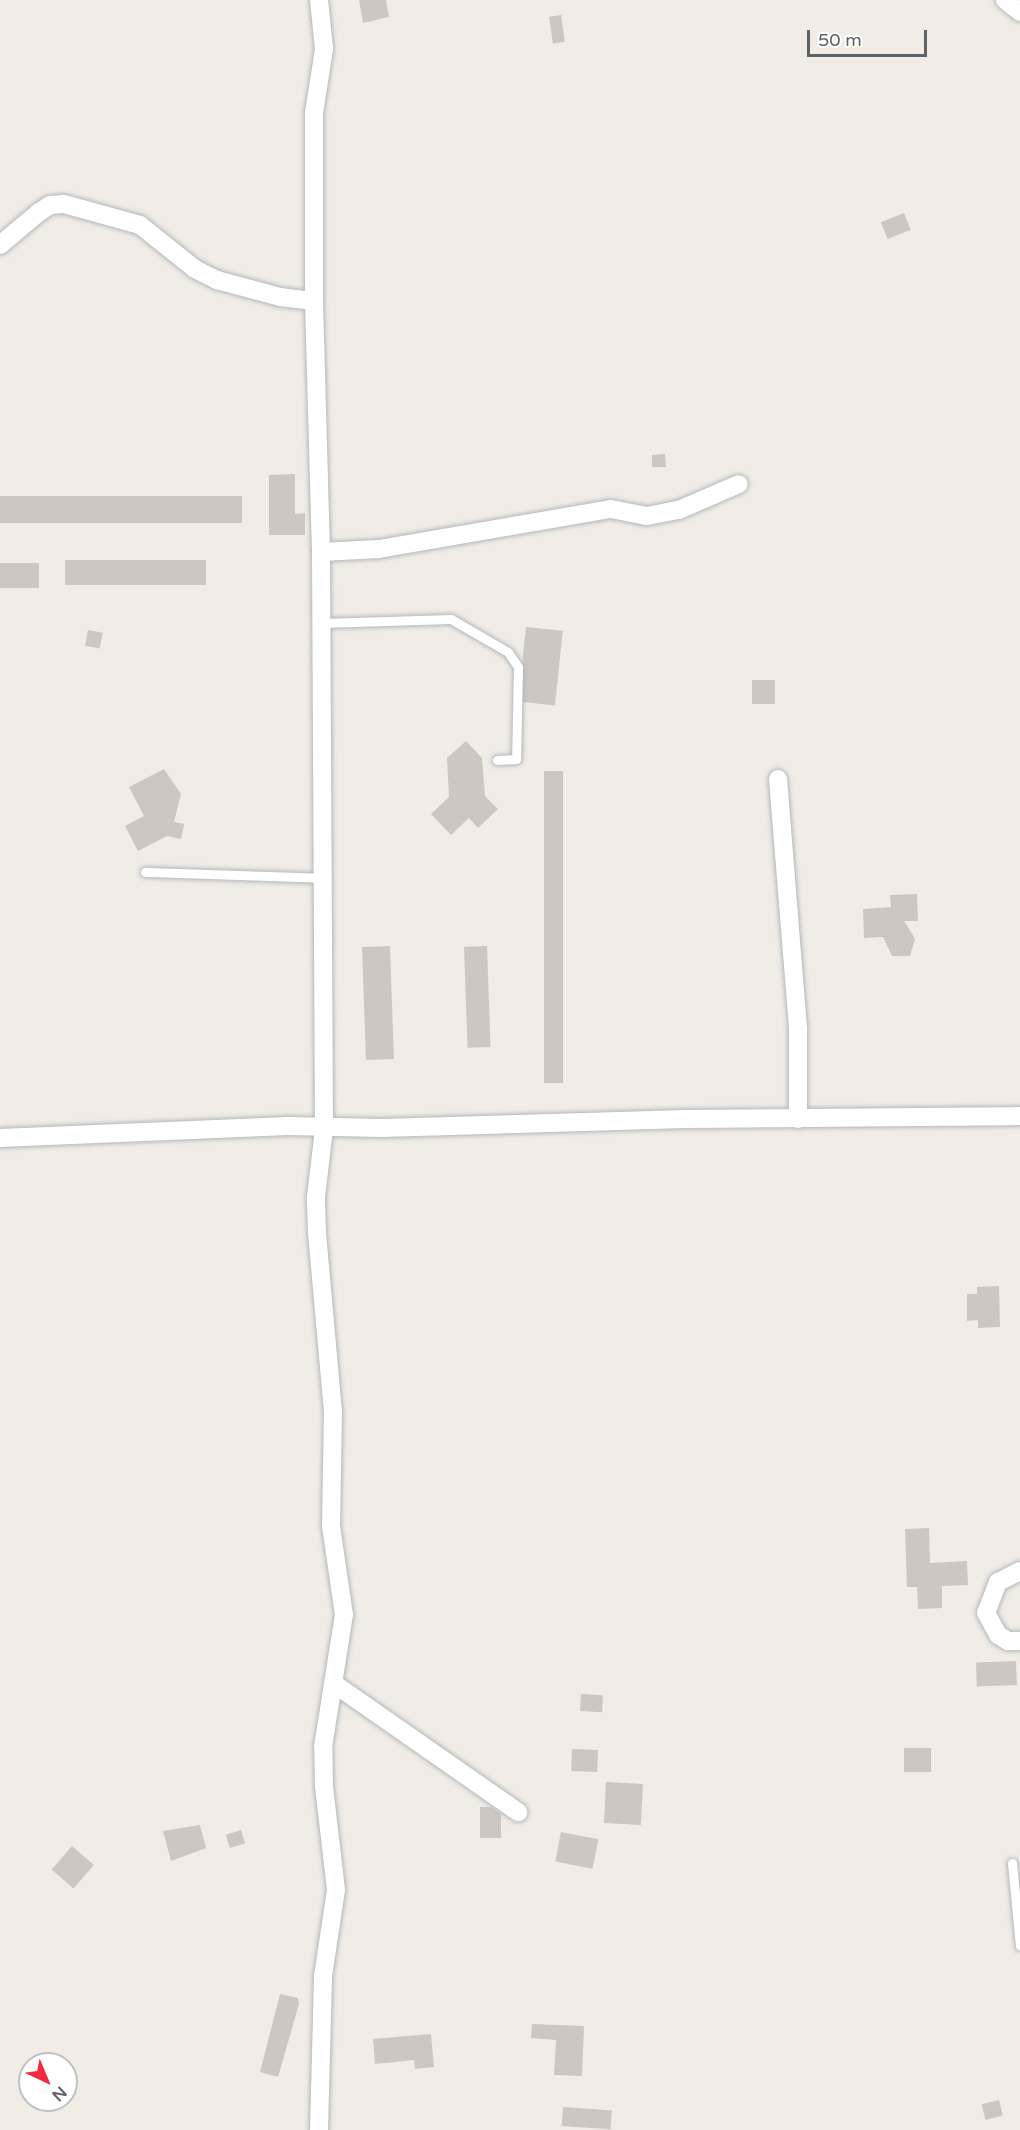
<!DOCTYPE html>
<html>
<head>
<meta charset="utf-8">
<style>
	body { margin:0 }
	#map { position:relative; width:1020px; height:2130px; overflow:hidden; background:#f1ece6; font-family:"Varela Round",sans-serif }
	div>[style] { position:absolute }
	.building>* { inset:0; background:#ccc7c2; transform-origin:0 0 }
	.roads { filter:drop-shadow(0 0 2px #b3b8bb) drop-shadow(0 0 2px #b3b8bb) }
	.lane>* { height:9px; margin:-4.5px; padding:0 4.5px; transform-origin:4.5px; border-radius:4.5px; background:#fff }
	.street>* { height:18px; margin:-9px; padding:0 9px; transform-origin:9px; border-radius:9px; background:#fff }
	span { translate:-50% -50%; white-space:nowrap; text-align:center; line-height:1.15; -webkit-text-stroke:5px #fff; paint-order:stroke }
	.north { position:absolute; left:18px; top:2052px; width:60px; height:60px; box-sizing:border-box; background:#fff; border:2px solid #bec1c2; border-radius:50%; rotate:136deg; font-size:16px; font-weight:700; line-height:24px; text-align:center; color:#5d6467 }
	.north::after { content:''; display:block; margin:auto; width:21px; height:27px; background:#f42940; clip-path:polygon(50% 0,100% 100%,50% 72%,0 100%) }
	.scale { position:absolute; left:807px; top:30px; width:120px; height:27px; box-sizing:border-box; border:3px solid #5d6467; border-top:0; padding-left:8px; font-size:18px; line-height:21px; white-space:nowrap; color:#5d6467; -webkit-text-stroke:4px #fff; paint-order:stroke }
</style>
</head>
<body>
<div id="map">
	<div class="building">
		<div style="clip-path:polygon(359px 0,386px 0,389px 17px,363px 23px)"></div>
		<div style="left:561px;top:15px;width:27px;height:12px;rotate:82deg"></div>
		<div style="left:904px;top:213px;width:18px;height:25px;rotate:68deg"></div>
		<div style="clip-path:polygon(665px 454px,666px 467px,652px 467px,652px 455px)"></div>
		<div style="clip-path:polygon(295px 474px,295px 514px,305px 513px,305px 535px,269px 535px,269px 475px)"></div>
		<div style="left:242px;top:496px;width:27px;height:242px;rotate:90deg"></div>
		<div style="left:206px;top:560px;width:25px;height:141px;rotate:90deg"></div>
		<div style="left:39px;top:563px;width:25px;height:39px;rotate:90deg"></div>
		<div style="left:526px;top:627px;width:37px;height:75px;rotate:6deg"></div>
		<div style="left:88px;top:630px;width:15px;height:16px;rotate:11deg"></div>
		<div style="left:775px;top:680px;width:24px;height:23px;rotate:90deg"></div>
		<div style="clip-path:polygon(466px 741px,482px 758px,485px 796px,498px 809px,478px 828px,469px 818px,451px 835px,431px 814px,449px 797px,447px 758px)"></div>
		<div style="clip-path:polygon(164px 769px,181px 794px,174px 822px,184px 824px,181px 839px,167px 836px,138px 851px,125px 826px,144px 816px,129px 787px)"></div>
		<div style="left:544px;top:771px;width:19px;height:312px"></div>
		<div style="clip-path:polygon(917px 894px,918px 921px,904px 921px,915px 939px,910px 956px,892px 956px,883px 937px,864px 938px,863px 909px,891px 907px,890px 895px)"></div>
		<div style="left:390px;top:946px;width:113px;height:28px;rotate:88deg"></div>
		<div style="left:487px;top:946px;width:101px;height:23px;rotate:88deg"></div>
		<div style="clip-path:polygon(999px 1286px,1000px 1327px,978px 1328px,978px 1320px,967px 1321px,967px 1294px,977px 1294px,977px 1287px)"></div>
		<div style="clip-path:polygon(929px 1528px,930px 1563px,967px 1561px,968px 1585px,942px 1586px,942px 1608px,918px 1609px,917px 1587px,907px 1587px,905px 1529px)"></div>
		<div style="left:1016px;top:1661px;width:24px;height:40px;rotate:88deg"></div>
		<div style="left:581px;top:1694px;width:22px;height:17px;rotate:3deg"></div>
		<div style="left:904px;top:1748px;width:27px;height:24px"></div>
		<div style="left:572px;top:1749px;width:26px;height:22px;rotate:2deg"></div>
		<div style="left:606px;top:1782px;width:37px;height:41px;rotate:3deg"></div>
		<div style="clip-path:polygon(480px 1807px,491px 1807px,501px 1814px,501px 1838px,480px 1838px)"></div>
		<div style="clip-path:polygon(200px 1825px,206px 1848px,171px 1861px,163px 1831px)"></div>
		<div style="left:241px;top:1830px;width:14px;height:16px;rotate:73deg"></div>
		<div style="left:561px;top:1832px;width:38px;height:30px;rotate:11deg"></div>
		<div style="left:72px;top:1846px;width:29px;height:31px;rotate:41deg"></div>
		<div style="clip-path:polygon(280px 1994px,298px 1998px,299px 2004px,278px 2077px,260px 2072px)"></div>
		<div style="clip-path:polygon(532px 2024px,584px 2026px,582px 2076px,554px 2075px,556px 2040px,531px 2038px)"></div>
		<div style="clip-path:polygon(431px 2034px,434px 2067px,415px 2069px,414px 2060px,375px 2064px,373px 2039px)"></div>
		<div style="left:999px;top:2100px;width:16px;height:18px;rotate:76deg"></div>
		<div style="left:563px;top:2107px;width:49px;height:19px;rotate:4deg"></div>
	</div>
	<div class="roads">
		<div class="lane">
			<div style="left:321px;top:623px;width:130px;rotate:-1.8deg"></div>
			<div style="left:451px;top:619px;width:66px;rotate:30.1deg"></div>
			<div style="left:508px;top:652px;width:18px;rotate:56deg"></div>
			<div style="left:518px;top:667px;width:92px;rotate:91.2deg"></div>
			<div style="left:516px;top:759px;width:19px;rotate:177deg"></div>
			<div style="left:145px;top:872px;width:179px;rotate:1.9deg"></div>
			<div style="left:1012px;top:1863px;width:83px;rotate:84.5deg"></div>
		</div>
		<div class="street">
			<div style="left:1005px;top:0;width:19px;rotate:39deg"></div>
			<div style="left:0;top:245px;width:50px;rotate:-40.1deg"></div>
			<div style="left:38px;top:213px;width:14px;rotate:-34deg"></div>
			<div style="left:50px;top:205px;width:14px;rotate:-4deg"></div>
			<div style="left:64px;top:204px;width:79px;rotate:15.4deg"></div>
			<div style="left:140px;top:225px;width:70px;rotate:38.7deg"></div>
			<div style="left:195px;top:269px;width:25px;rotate:27deg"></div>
			<div style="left:217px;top:280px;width:65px;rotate:15.1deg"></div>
			<div style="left:280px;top:297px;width:34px;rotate:7deg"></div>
			<div style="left:321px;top:552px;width:58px;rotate:-3deg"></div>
			<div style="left:379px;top:549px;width:235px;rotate:-9.8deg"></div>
			<div style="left:611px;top:509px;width:37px;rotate:11deg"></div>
			<div style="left:647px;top:516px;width:33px;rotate:-11deg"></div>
			<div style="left:679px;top:510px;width:65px;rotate:-23.4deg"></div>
			<div style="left:778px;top:779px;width:252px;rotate:85.4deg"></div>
			<div style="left:798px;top:1030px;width:89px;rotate:90deg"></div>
			<div style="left:0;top:1138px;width:288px;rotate:-2.4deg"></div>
			<div style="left:288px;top:1126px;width:94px;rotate:1.2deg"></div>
			<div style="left:382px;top:1128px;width:303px;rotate:-1.7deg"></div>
			<div style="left:685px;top:1119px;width:335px;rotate:-0.5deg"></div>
			<div style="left:1020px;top:1571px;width:25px;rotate:153deg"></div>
			<div style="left:998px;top:1582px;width:33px;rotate:111deg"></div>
			<div style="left:986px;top:1613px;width:25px;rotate:61deg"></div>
			<div style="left:998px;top:1635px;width:12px;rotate:31deg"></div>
			<div style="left:1008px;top:1641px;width:12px"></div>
			<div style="left:333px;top:1683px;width:226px;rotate:34.9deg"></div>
			<div style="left:319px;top:2130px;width:154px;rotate:-88.5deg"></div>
			<div style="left:323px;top:1976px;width:87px;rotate:-81.4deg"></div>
			<div style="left:336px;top:1890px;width:105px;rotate:-96.6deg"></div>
			<div style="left:324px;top:1786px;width:39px;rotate:-91deg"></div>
			<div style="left:323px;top:1747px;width:134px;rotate:-81deg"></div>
			<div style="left:344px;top:1615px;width:90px;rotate:-98.3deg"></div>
			<div style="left:331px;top:1526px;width:114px;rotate:-89deg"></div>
			<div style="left:333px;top:1412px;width:181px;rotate:-95.1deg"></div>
			<div style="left:317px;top:1232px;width:35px;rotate:-92deg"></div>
			<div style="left:316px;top:1197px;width:68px;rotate:-83.3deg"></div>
			<div style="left:324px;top:1129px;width:577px;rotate:-90.3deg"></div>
			<div style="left:321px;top:552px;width:251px;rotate:-91.6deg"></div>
			<div style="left:314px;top:301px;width:188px;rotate:-90deg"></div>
			<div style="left:314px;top:113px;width:65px;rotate:-81.1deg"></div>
			<div style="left:324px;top:49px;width:49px;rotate:-95.8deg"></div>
		</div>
	</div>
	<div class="north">N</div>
	<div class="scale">50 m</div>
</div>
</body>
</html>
